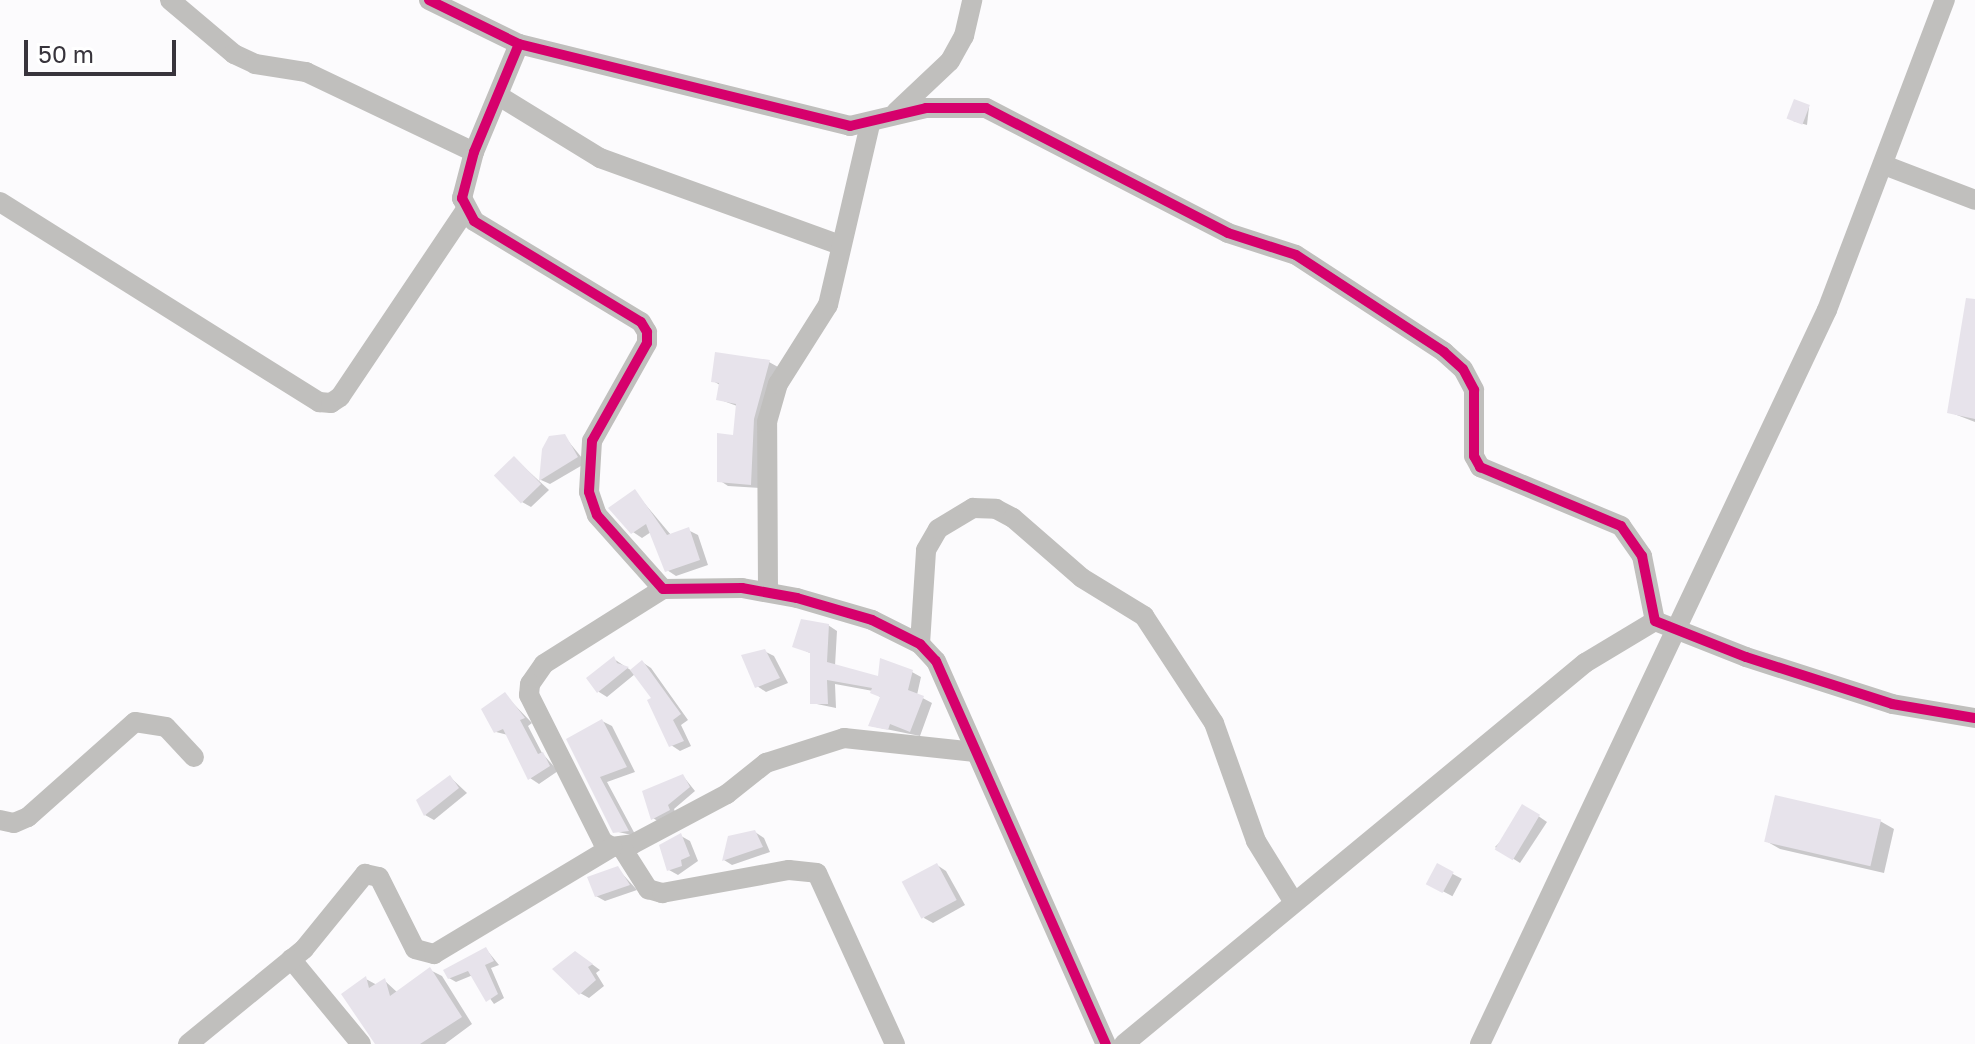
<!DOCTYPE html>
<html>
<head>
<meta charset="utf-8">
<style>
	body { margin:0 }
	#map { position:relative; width:1975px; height:1044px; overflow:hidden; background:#fcfbfd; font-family:"Golos Text",sans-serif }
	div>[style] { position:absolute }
	.shadow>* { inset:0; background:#0003; transform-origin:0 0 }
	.building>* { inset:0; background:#e7e3eb; transform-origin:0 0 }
	.minor>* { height:20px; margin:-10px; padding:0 10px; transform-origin:10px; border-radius:10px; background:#c0bfbd }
	.cycleway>* { height:10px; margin:-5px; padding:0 5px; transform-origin:5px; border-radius:5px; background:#d6006c }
	span { translate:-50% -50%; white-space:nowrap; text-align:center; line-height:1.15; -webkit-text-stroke:6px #fff; paint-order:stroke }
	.scale { position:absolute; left:24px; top:40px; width:152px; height:36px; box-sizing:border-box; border:4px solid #38343c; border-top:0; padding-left:10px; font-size:24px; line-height:28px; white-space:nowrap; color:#38343c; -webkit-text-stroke:6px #fff; paint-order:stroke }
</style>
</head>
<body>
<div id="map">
	<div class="shadow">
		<div style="clip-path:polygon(1809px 107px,1807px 125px,1793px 121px)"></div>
		<div style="clip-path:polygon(1975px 300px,1975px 422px,1949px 412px)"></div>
		<div style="clip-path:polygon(769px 362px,778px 367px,760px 488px,728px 486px,719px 480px,734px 437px,737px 406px,718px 399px,720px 385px,713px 381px)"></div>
		<div style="clip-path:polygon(565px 437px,586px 463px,550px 484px,541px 480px,543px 450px)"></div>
		<div style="clip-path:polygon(514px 458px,549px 490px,531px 507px,522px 502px)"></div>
		<div style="clip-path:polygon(635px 492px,671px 535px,688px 530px,698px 535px,708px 565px,676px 576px,667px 570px,651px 532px,642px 538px,633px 532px)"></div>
		<div style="clip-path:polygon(828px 625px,837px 631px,835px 666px,880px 679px,912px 672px,921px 677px,917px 695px,932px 703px,920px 736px,871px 726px,881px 698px,873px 691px,835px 684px,836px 708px,812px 703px,812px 654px,795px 646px)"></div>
		<div style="clip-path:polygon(764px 651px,774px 656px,788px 683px,766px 692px,757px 686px)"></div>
		<div style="clip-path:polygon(614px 659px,632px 671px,642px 662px,651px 668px,688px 720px,681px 725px,691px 746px,680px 751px,671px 745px,654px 699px,635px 674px,607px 697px,599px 692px,588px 679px)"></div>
		<div style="clip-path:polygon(505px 695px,532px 723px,528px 726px,542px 753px,558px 771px,539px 784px,530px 778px,508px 735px,496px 732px)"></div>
		<div style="clip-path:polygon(602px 721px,612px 726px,635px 772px,607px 782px,636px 836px,614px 831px,568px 740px)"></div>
		<div style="clip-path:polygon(683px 776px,695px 791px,674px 809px,676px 814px,659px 822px,653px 818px)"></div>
		<div style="clip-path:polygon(450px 777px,467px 793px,434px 820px,425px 815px)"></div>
		<div style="clip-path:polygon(1531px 811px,1547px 822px,1520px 863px,1495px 847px)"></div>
		<div style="clip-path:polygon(1880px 821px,1894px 829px,1884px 873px,1780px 849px,1766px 841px)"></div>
		<div style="clip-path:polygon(755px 832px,764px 838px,770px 852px,732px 865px,724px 860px)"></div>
		<div style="clip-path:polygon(681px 836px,690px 841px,698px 861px,678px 875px,669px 870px)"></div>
		<div style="clip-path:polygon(937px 865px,946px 871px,965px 905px,933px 923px,924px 918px)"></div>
		<div style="left:1438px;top:866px;width:27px;height:20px;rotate:28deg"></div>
		<div style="clip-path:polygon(618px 869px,637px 890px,605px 901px,596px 896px)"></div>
		<div style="clip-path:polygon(486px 949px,499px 965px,491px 968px,504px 998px,494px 1004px,473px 975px,456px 982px,449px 978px)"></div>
		<div style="clip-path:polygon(585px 959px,600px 970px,596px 973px,604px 986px,589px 998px,580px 993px)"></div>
		<div style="clip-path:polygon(430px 970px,442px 976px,472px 1024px,445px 1044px,377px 1044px,366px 979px,377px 985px,385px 981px,398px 993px)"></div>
	</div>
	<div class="building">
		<div style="left:1794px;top:99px;width:17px;height:21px;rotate:21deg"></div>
		<div style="clip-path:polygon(1966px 298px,1975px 299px,1975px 419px,1947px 413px)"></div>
		<div style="clip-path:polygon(715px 352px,770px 360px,754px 419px,751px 485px,717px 482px,717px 433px,733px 435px,736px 404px,716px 400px,719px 383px,711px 382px)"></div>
		<div style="clip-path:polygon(565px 434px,578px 457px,539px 481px,542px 449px,549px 436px)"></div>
		<div style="left:514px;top:456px;width:39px;height:28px;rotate:46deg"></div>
		<div style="clip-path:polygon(635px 489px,667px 535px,689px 527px,700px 560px,665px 572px,646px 524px,631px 534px,608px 508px)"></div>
		<div style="clip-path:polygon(801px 619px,829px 624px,827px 662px,878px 676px,880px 658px,913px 670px,908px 690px,924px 696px,910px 732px,890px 724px,888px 730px,868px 726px,880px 697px,870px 693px,872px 688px,827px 680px,828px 704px,810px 704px,810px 653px,792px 647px)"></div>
		<div style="clip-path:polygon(765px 649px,780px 678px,755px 688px,741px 655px)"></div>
		<div style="clip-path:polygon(614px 656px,617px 663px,629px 667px,597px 693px,586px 678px)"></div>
		<div style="clip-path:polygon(642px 660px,681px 714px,673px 720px,684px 741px,669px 747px,647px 700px,651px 698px,630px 670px)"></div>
		<div style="clip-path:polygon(505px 692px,525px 718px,520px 720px,538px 754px,543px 752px,550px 766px,528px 780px,503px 729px,494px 733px,481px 709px)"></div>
		<div style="clip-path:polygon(602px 719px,627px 767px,600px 777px,629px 831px,613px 833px,566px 739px)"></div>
		<div style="clip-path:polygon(683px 774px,690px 787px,668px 805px,670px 810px,651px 820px,642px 791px)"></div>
		<div style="clip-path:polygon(450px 775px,459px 788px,424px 816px,416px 800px)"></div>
		<div style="left:1775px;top:795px;width:109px;height:48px;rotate:13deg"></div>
		<div style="left:1522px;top:804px;width:21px;height:53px;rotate:31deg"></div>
		<div style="clip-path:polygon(755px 830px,763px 847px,722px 861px,728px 836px)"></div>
		<div style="clip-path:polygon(681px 833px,690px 856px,681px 860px,682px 866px,667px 871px,659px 845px)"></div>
		<div style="left:937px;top:863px;width:42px;height:40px;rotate:62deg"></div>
		<div style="left:1437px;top:863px;width:19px;height:24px;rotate:28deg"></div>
		<div style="clip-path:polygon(618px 866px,630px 885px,595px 897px,587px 877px)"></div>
		<div style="clip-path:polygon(486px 947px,494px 961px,485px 965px,498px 994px,486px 1002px,468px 971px,448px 979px,443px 970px)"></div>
		<div style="clip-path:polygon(575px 951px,593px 964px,588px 967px,596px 980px,579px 995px,552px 969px)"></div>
		<div style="clip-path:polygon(430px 967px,462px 1017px,420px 1044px,375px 1044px,341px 994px,366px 976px,369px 988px,385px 978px,390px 996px)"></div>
	</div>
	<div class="minor">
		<div style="left:170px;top:0;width:84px;rotate:40.2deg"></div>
		<div style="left:234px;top:54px;width:23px;rotate:25deg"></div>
		<div style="left:255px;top:64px;width:52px;rotate:8.9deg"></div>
		<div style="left:306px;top:72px;width:186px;rotate:25.5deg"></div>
		<div style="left:429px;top:0;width:100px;rotate:26.1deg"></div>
		<div style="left:519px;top:44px;width:341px;rotate:13.9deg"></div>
		<div style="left:850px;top:126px;width:78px;rotate:-13.3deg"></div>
		<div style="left:926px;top:108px;width:60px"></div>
		<div style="left:986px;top:108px;width:272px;rotate:27.3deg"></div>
		<div style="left:1228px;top:233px;width:71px;rotate:17.9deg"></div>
		<div style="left:1296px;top:255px;width:177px;rotate:33.2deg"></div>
		<div style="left:1444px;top:352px;width:25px;rotate:42deg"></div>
		<div style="left:1463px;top:369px;width:24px;rotate:62deg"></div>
		<div style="left:1474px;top:390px;width:66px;rotate:90deg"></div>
		<div style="left:1474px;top:456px;width:13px;rotate:61deg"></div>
		<div style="left:1480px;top:467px;width:153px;rotate:22.7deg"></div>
		<div style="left:1621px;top:526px;width:37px;rotate:55deg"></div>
		<div style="left:1642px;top:556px;width:66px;rotate:78.7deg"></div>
		<div style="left:1655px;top:621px;width:98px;rotate:21.6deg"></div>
		<div style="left:1746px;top:657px;width:153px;rotate:17.8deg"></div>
		<div style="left:1892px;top:704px;width:84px;rotate:9.6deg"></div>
		<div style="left:519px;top:44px;width:117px;rotate:112.6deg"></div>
		<div style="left:474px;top:152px;width:48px;rotate:104.6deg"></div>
		<div style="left:462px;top:198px;width:26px;rotate:62deg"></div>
		<div style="left:474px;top:221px;width:195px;rotate:31.2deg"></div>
		<div style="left:641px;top:322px;width:12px;rotate:59deg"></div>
		<div style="left:647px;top:332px;width:11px;rotate:90deg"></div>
		<div style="left:647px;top:343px;width:112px;rotate:119.3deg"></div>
		<div style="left:592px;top:441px;width:51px;rotate:93.4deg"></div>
		<div style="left:589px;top:492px;width:24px;rotate:71deg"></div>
		<div style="left:597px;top:515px;width:99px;rotate:48.3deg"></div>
		<div style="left:663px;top:589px;width:79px;rotate:-0.7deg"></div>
		<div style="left:742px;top:588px;width:56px;rotate:10.3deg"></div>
		<div style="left:797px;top:598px;width:78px;rotate:16.3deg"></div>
		<div style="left:872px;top:620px;width:54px;rotate:26.6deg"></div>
		<div style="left:920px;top:644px;width:23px;rotate:47deg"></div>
		<div style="left:936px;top:661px;width:419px;rotate:66.1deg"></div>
		<div style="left:499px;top:96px;width:119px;rotate:31.5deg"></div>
		<div style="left:600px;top:158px;width:255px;rotate:19.9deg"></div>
		<div style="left:896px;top:112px;width:74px;rotate:-43.4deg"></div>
		<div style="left:950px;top:61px;width:29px;rotate:-61deg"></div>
		<div style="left:964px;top:36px;width:37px;rotate:-77deg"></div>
		<div style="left:1884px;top:165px;width:97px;rotate:21deg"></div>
		<div style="left:0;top:202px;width:377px;rotate:32.1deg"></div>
		<div style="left:319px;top:402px;width:12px;rotate:5deg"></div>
		<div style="left:331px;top:403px;width:11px;rotate:-34deg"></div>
		<div style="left:340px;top:397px;width:224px;rotate:-56.1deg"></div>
		<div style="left:663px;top:589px;width:141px;rotate:147.8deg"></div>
		<div style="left:544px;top:664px;width:24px;rotate:125deg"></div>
		<div style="left:530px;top:684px;width:11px;rotate:95deg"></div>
		<div style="left:529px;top:695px;width:165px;rotate:63.3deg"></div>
		<div style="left:603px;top:842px;width:10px;rotate:29deg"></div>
		<div style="left:612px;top:847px;width:21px;rotate:-8deg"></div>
		<div style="left:633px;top:844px;width:106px;rotate:-28deg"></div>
		<div style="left:727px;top:794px;width:50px;rotate:-38.5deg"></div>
		<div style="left:766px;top:763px;width:82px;rotate:-17.8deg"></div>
		<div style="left:844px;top:738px;width:132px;rotate:6.1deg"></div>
		<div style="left:768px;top:591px;width:169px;rotate:-90.3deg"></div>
		<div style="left:767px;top:422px;width:40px;rotate:-74deg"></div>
		<div style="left:778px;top:384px;width:93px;rotate:-57.7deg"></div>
		<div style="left:828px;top:305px;width:185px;rotate:-76.9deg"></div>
		<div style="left:920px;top:644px;width:94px;rotate:-86.3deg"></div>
		<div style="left:926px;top:550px;width:24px;rotate:-60deg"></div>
		<div style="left:938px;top:529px;width:41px;rotate:-31deg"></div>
		<div style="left:973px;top:508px;width:23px;rotate:2deg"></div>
		<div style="left:996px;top:509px;width:19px;rotate:28deg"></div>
		<div style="left:1013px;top:518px;width:91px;rotate:41deg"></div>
		<div style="left:1082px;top:578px;width:73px;rotate:31.5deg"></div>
		<div style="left:1144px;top:616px;width:128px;rotate:56.8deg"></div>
		<div style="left:1214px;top:723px;width:125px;rotate:70.4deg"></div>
		<div style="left:1256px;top:841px;width:70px;rotate:58.3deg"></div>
		<div style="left:0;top:820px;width:14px;rotate:12deg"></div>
		<div style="left:14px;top:823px;width:15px;rotate:-23deg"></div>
		<div style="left:28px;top:817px;width:143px;rotate:-41.6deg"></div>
		<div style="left:135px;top:722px;width:31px;rotate:9deg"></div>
		<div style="left:166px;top:727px;width:41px;rotate:47deg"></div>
		<div style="left:622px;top:848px;width:49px;rotate:57.6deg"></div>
		<div style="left:648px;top:889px;width:15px;rotate:16deg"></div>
		<div style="left:662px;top:893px;width:129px;rotate:-10.3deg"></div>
		<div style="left:789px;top:870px;width:28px;rotate:6deg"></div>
		<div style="left:817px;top:873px;width:188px;rotate:65.5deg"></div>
		<div style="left:291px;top:959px;width:110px;rotate:50.5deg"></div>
		<div style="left:188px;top:1044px;width:150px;rotate:-39.3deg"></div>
		<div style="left:304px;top:949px;width:97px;rotate:-50.9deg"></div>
		<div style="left:365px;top:874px;width:14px;rotate:12deg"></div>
		<div style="left:379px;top:877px;width:80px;rotate:63.4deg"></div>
		<div style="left:415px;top:949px;width:20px;rotate:15deg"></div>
		<div style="left:434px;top:954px;width:208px;rotate:-31deg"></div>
		<div style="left:1124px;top:1044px;width:598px;rotate:-39.57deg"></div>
		<div style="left:1585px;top:663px;width:82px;rotate:-31deg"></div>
		<div style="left:1480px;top:1044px;width:812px;rotate:-64.7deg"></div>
		<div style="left:1827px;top:310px;width:332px;rotate:-69.2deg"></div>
	</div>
	<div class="cycleway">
		<div style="left:429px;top:0;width:100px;rotate:26.1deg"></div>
		<div style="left:519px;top:44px;width:341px;rotate:13.9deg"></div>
		<div style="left:850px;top:126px;width:78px;rotate:-13.3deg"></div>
		<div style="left:926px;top:108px;width:60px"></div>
		<div style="left:986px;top:108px;width:272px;rotate:27.3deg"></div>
		<div style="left:1228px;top:233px;width:71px;rotate:17.9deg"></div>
		<div style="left:1296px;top:255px;width:177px;rotate:33.2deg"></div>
		<div style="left:1444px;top:352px;width:25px;rotate:42deg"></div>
		<div style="left:1463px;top:369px;width:24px;rotate:62deg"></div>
		<div style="left:1474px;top:390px;width:66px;rotate:90deg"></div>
		<div style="left:1474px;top:456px;width:13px;rotate:61deg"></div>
		<div style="left:1480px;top:467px;width:153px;rotate:22.7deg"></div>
		<div style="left:1621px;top:526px;width:37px;rotate:55deg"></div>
		<div style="left:1642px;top:556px;width:66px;rotate:78.7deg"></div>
		<div style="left:1655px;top:621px;width:98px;rotate:21.6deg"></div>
		<div style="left:1746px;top:657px;width:153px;rotate:17.8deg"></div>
		<div style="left:1892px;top:704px;width:84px;rotate:9.6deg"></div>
		<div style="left:519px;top:44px;width:117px;rotate:112.6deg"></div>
		<div style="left:474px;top:152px;width:48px;rotate:104.6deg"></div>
		<div style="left:462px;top:198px;width:26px;rotate:62deg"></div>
		<div style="left:474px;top:221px;width:195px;rotate:31.2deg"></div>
		<div style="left:641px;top:322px;width:12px;rotate:59deg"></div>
		<div style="left:647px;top:332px;width:11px;rotate:90deg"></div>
		<div style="left:647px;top:343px;width:112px;rotate:119.3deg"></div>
		<div style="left:592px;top:441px;width:51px;rotate:93.4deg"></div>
		<div style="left:589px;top:492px;width:24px;rotate:71deg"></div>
		<div style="left:597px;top:515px;width:99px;rotate:48.3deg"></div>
		<div style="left:663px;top:589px;width:79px;rotate:-0.7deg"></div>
		<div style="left:742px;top:588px;width:56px;rotate:10.3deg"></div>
		<div style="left:797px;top:598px;width:78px;rotate:16.3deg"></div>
		<div style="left:872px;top:620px;width:54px;rotate:26.6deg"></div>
		<div style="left:920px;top:644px;width:23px;rotate:47deg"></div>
		<div style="left:936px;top:661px;width:419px;rotate:66.1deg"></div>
	</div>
	<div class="scale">50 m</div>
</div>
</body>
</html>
